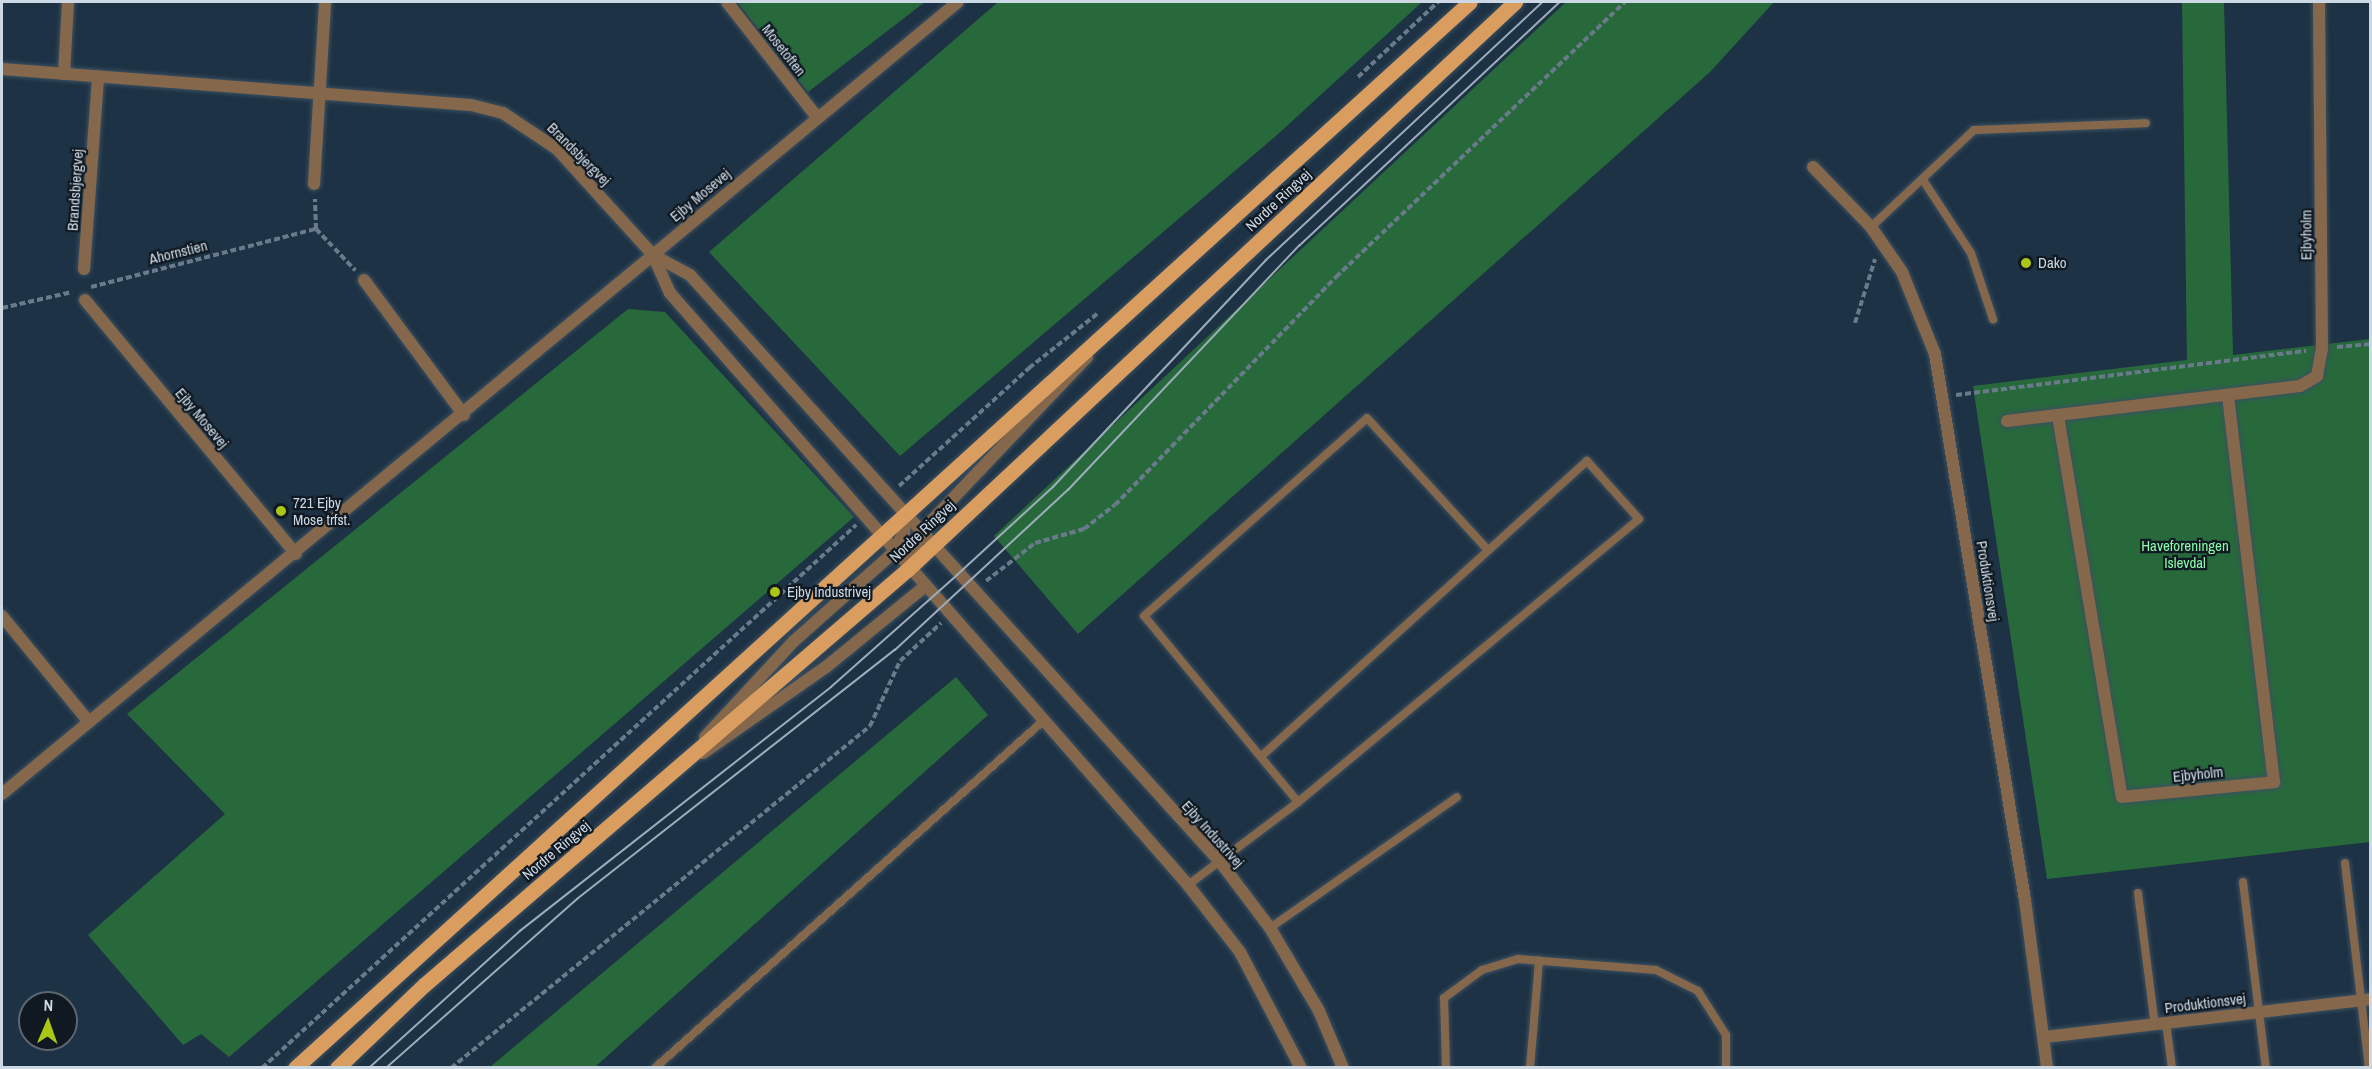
<!DOCTYPE html>
<html>
<head>
<meta charset="utf-8">
<style>
	body { margin:0 }
	#map { position:relative; width:2372px; height:1069px; overflow:hidden; background:#1d3244; font-family:"Archivo Narrow",sans-serif }
	div>[style] { position:absolute }
	.green>* { inset:0; background:#28693c }
	.path>* { height:4px; margin-top:-2px; transform-origin:0; background:repeating-linear-gradient(90deg,#697b8a 0 6px,transparent 0 9px) }
	.roads { filter:drop-shadow(0 0 2px #3c5061) drop-shadow(0 0 2px #3c5061) }
	.service>* { height:8px; margin:-4px; padding:0 4px; transform-origin:4px; border-radius:4px; background:#85684b }
	.minor>* { height:12px; margin:-6px; padding:0 6px; transform-origin:6px; border-radius:6px; background:#85684b }
	.tertiary>* { height:12px; margin:-6px; padding:0 6px; transform-origin:6px; border-radius:6px; background:#85684b }
	.primary>* { height:15px; margin:-7.5px; padding:0 7.5px; transform-origin:7.5px; border-radius:7.5px; background:#d99d5f }
	.tram>* { height:1.5px; margin:-0.75px; padding:0 0.75px; transform-origin:0.75px; border-radius:0.75px; background:#9eadbb }
	.dots>* { width:16px; height:16px; translate:-50% -50%; box-sizing:border-box; border:3px solid #101921; border-radius:50% }
	span { translate:-50% -50%; white-space:nowrap; text-align:center; line-height:1.15; -webkit-text-stroke:4.5px #101921; paint-order:stroke }
	.street-label { font-size:15px; color:#ccd9e5 }
	.poi-label { font-size:15px; color:#ccd9e5 }
	.left { translate:0 -50%; text-align:left }
	.park-label { font-size:15px; color:#89faa7 }
	.frame { position:absolute; inset:0; border:3px solid #ccd9e5; pointer-events:none }
	.north { position:absolute; left:18px; top:991px; width:60px; height:60px; box-sizing:border-box; background:#101921; border:2px solid #5b666f; border-radius:50%; rotate:2deg; font-size:16px; font-weight:700; line-height:24px; text-align:center; color:#ccd9e5 }
	.north::after { content:''; display:block; margin:auto; width:21px; height:27px; background:#abc614; clip-path:polygon(50% 0,100% 100%,50% 72%,0 100%) }
</style>
</head>
<body>
<div id="map">
	<div class="green">
		<div style="clip-path:polygon(737px 2px,925px 2px,808px 92px)"></div>
		<div style="clip-path:polygon(998px 2px,1422px 2px,1277px 135px,900px 456px,709px 252px)"></div>
		<div style="clip-path:polygon(1566px 2px,1774px 2px,1710px 72px,1078px 634px,994px 536px)"></div>
		<div style="clip-path:polygon(2182px 2px,2224px 2px,2233px 355px,2370px 339px,2370px 842px,2047px 879px,1973px 386px,2187px 360px)"></div>
		<div style="clip-path:polygon(628px 309px,665px 312px,854px 517px,229px 1057px,201px 1034px,183px 1045px,88px 935px,225px 814px,127px 714px)"></div>
		<div style="clip-path:polygon(956px 677px,988px 715px,595px 1067px,490px 1067px)"></div>
	</div>
	<div class="path">
		<div style="left:1358px;top:77px;width:110px;rotate:-43.2deg"></div>
		<div style="left:316px;top:229px;width:57px;rotate:46.4deg"></div>
		<div style="left:91px;top:287px;width:232px;rotate:-14.5deg"></div>
		<div style="left:316px;top:229px;width:30px;rotate:-92deg"></div>
		<div style="left:2px;top:308px;width:72px;rotate:-12.9deg"></div>
		<div style="left:1855px;top:323px;width:67px;rotate:-72.6deg"></div>
		<div style="left:2337px;top:347px;width:33px;rotate:-5deg"></div>
		<div style="left:1956px;top:395px;width:353px;rotate:-7.2deg"></div>
		<div style="left:899px;top:486px;width:176px;rotate:-42.2deg"></div>
		<div style="left:1029px;top:368px;width:87px;rotate:-38.5deg"></div>
		<div style="left:986px;top:581px;width:62px;rotate:-37.8deg"></div>
		<div style="left:1035px;top:543px;width:51px;rotate:-15.9deg"></div>
		<div style="left:1084px;top:529px;width:39px;rotate:-38deg"></div>
		<div style="left:1115px;top:505px;width:318px;rotate:-45.9deg"></div>
		<div style="left:1336px;top:277px;width:399px;rotate:-43.6deg"></div>
		<div style="left:262px;top:1068px;width:805px;rotate:-42.43deg"></div>
		<div style="left:451px;top:1068px;width:541px;rotate:-39.22deg"></div>
		<div style="left:870px;top:726px;width:72px;rotate:-65.2deg"></div>
		<div style="left:900px;top:661px;width:56px;rotate:-42.8deg"></div>
	</div>
	<div class="roads">
		<div class="service">
			<div style="left:1923px;top:180px;width:87px;rotate:56.7deg"></div>
			<div style="left:1971px;top:253px;width:70px;rotate:71.6deg"></div>
			<div style="left:1871px;top:227px;width:141px;rotate:-43.3deg"></div>
			<div style="left:1974px;top:130px;width:172px;rotate:-2.3deg"></div>
			<div style="left:1298px;top:802px;width:241px;rotate:-129.6deg"></div>
			<div style="left:1144px;top:616px;width:298px;rotate:-41.6deg"></div>
			<div style="left:1367px;top:418px;width:179px;rotate:47.5deg"></div>
			<div style="left:2345px;top:863px;width:206px;rotate:83.3deg"></div>
			<div style="left:2243px;top:882px;width:187px;rotate:83deg"></div>
			<div style="left:1188px;top:885px;width:138px;rotate:-37deg"></div>
			<div style="left:1298px;top:802px;width:443px;rotate:-39.7deg"></div>
			<div style="left:1639px;top:519px;width:78px;rotate:-131.9deg"></div>
			<div style="left:1587px;top:461px;width:439px;rotate:137.8deg"></div>
			<div style="left:2138px;top:893px;width:133px;rotate:82.7deg"></div>
			<div style="left:1270px;top:928px;width:228px;rotate:-35deg"></div>
			<div style="left:2166px;top:1023px;width:45px;rotate:82.4deg"></div>
			<div style="left:655px;top:1068px;width:521px;rotate:-41.81deg"></div>
			<div style="left:1446px;top:1068px;width:70px;rotate:-91.6deg"></div>
			<div style="left:1444px;top:998px;width:47px;rotate:-36.4deg"></div>
			<div style="left:1482px;top:970px;width:38px;rotate:-17deg"></div>
			<div style="left:1518px;top:959px;width:138px;rotate:4.6deg"></div>
			<div style="left:1656px;top:970px;width:47px;rotate:26.6deg"></div>
			<div style="left:1698px;top:991px;width:52px;rotate:57.5deg"></div>
			<div style="left:1726px;top:1035px;width:33px;rotate:90deg"></div>
			<div style="left:1530px;top:1068px;width:108px;rotate:-85.2deg"></div>
		</div>
		<div class="minor">
			<div style="left:727px;top:2px;width:146px;rotate:52deg"></div>
			<div style="left:2px;top:69px;width:470px;rotate:4.4deg"></div>
			<div style="left:471px;top:105px;width:33px;rotate:14deg"></div>
			<div style="left:503px;top:113px;width:65px;rotate:33.7deg"></div>
			<div style="left:557px;top:149px;width:143px;rotate:47.8deg"></div>
			<div style="left:653px;top:255px;width:396px;rotate:-39.7deg"></div>
			<div style="left:64px;top:74px;width:72px;rotate:-86.8deg"></div>
			<div style="left:1813px;top:167px;width:83px;rotate:46deg"></div>
			<div style="left:1871px;top:227px;width:55px;rotate:55.4deg"></div>
			<div style="left:1902px;top:272px;width:88px;rotate:68.1deg"></div>
			<div style="left:1935px;top:354px;width:553px;rotate:80.64deg"></div>
			<div style="left:2025px;top:900px;width:169px;rotate:82.5deg"></div>
			<div style="left:314px;top:184px;width:182px;rotate:-86.5deg"></div>
			<div style="left:84px;top:269px;width:193px;rotate:-85.8deg"></div>
			<div style="left:364px;top:280px;width:168px;rotate:53.5deg"></div>
			<div style="left:85px;top:300px;width:330px;rotate:50.3deg"></div>
			<div style="left:2058px;top:416px;width:386px;rotate:80.5deg"></div>
			<div style="left:2122px;top:797px;width:153px;rotate:-5.6deg"></div>
			<div style="left:2274px;top:782px;width:389px;rotate:-96.8deg"></div>
			<div style="left:2007px;top:421px;width:295px;rotate:-6.8deg"></div>
			<div style="left:2300px;top:386px;width:20px;rotate:-30deg"></div>
			<div style="left:2317px;top:376px;width:27px;rotate:-80deg"></div>
			<div style="left:2322px;top:349px;width:347px;rotate:-90.5deg"></div>
			<div style="left:2px;top:616px;width:137px;rotate:50.6deg"></div>
			<div style="left:2044px;top:1037px;width:328px;rotate:-6.6deg"></div>
		</div>
		<div class="tertiary">
			<div style="left:653px;top:255px;width:42px;rotate:28.4deg"></div>
			<div style="left:690px;top:275px;width:792px;rotate:47.92deg"></div>
			<div style="left:1221px;top:863px;width:81px;rotate:53deg"></div>
			<div style="left:1270px;top:928px;width:96px;rotate:59.4deg"></div>
			<div style="left:1319px;top:1011px;width:62px;rotate:67.2deg"></div>
			<div style="left:653px;top:255px;width:42px;rotate:65.9deg"></div>
			<div style="left:670px;top:293px;width:787px;rotate:48.81deg"></div>
			<div style="left:1188px;top:885px;width:85px;rotate:52.2deg"></div>
			<div style="left:1240px;top:952px;width:131px;rotate:62.3deg"></div>
			<div style="left:908px;top:569px;width:40px;rotate:-69.8deg"></div>
			<div style="left:922px;top:531px;width:240px;rotate:-46.5deg"></div>
			<div style="left:705px;top:737px;width:131px;rotate:-47.2deg"></div>
			<div style="left:794px;top:641px;width:132px;rotate:-41.6deg"></div>
			<div style="left:893px;top:553px;width:24px;rotate:-62deg"></div>
			<div style="left:904px;top:532px;width:21px;rotate:-85deg"></div>
			<div style="left:703px;top:753px;width:150px;rotate:-35deg"></div>
			<div style="left:826px;top:667px;width:127px;rotate:-39.2deg"></div>
			<div style="left:2px;top:794px;width:845px;rotate:-39.62deg"></div>
		</div>
		<div class="primary">
			<div style="left:295px;top:1068px;width:1586px;rotate:-42.22deg"></div>
			<div style="left:337px;top:1068px;width:120px;rotate:-43.7deg"></div>
			<div style="left:424px;top:985px;width:638px;rotate:-40.68deg"></div>
			<div style="left:908px;top:569px;width:831px;rotate:-43.05deg"></div>
		</div>
	</div>
	<div class="tram">
		<div style="left:369px;top:1068px;width:204px;rotate:-42.2deg"></div>
		<div style="left:520px;top:931px;width:395px;rotate:-38.1deg"></div>
		<div style="left:831px;top:687px;width:169px;rotate:-41.6deg"></div>
		<div style="left:957px;top:575px;width:130px;rotate:-42.5deg"></div>
		<div style="left:1053px;top:487px;width:311px;rotate:-46.8deg"></div>
		<div style="left:1266px;top:260px;width:379px;rotate:-43deg"></div>
		<div style="left:386px;top:1068px;width:255px;rotate:-41.5deg"></div>
		<div style="left:577px;top:899px;width:404px;rotate:-38.1deg"></div>
		<div style="left:895px;top:650px;width:236px;rotate:-42.8deg"></div>
		<div style="left:1068px;top:490px;width:336px;rotate:-46.6deg"></div>
		<div style="left:1299px;top:246px;width:357px;rotate:-43.1deg"></div>
	</div>
	<div class="dots">
		<div style="left:2026px;top:263px;background:#abc614"></div>
		<div style="left:281px;top:511px;background:#abc614"></div>
		<div style="left:775px;top:592px;background:#abc614"></div>
	</div>
	<div class="street-label">
		<span style="left:784px;top:50px;rotate:52deg">Mosetoften</span>
		<span style="left:579px;top:154px;rotate:45deg">Brandsbjergvej</span>
		<span style="left:75px;top:190px;rotate:-86deg">Brandsbjergvej</span>
		<span style="left:700px;top:195px;rotate:-40deg">Ejby Mosevej</span>
		<span style="left:1278px;top:200px;rotate:-43deg">Nordre Ringvej</span>
		<span style="left:2306px;top:235px;rotate:-90deg">Ejbyholm</span>
		<span style="left:178px;top:252px;rotate:-14deg">Ahornstien</span>
		<span style="left:202px;top:418px;rotate:50deg">Ejby Mosevej</span>
		<span style="left:922px;top:531px;rotate:-43deg">Nordre Ringvej</span>
		<span style="left:1988px;top:581px;rotate:81deg">Produktionsvej</span>
		<span style="left:2198px;top:774px;rotate:-6deg">Ejbyholm</span>
		<span style="left:1213px;top:834px;rotate:48deg">Ejby Industrivej</span>
		<span style="left:556px;top:850px;rotate:-40deg">Nordre Ringvej</span>
		<span style="left:2205px;top:1003px;rotate:-7deg">Produktionsvej</span>
	</div>
	<div class="poi-label">
		<span class="left" style="left:2038px;top:263px">Dako</span>
		<span class="left" style="left:293px;top:511px">721 Ejby<br>Mose trfst.</span>
		<span class="left" style="left:787px;top:592px">Ejby Industrivej</span>
	</div>
	<div class="park-label">
		<span style="left:2185px;top:554px">Haveforeningen<br>Islevdal</span>
	</div>
	<div class="frame"></div>
	<div class="north">N</div>
</div>
</body>
</html>
